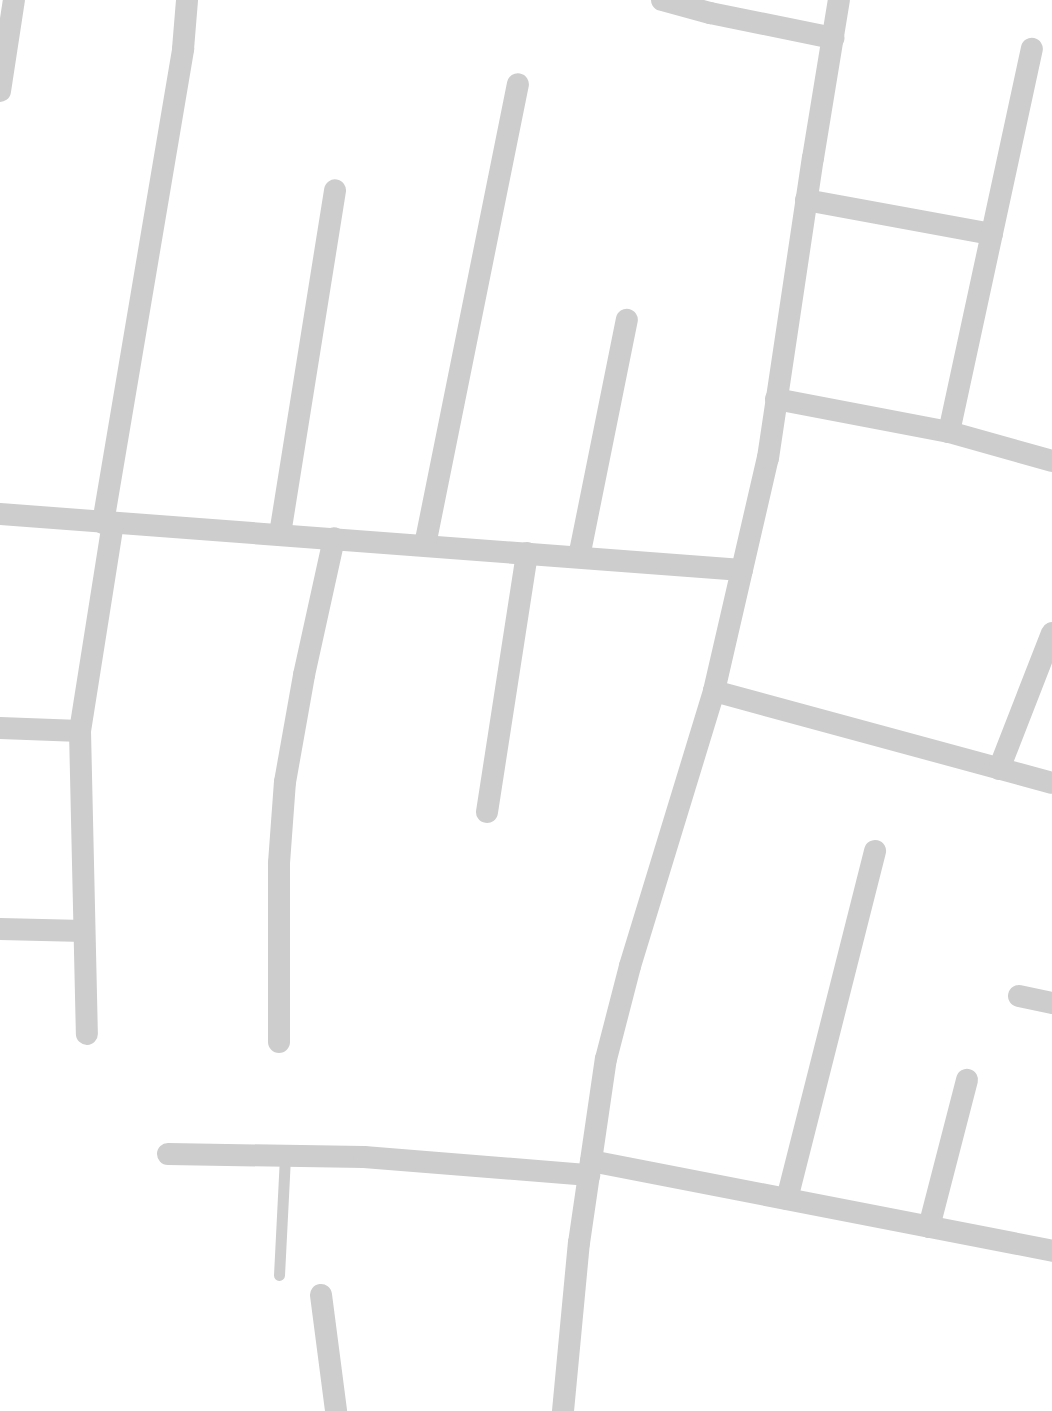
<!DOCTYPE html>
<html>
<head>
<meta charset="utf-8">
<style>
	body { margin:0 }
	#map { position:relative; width:1052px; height:1411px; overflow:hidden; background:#fff; font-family:"Fira Sans",sans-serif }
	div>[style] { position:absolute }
	.lane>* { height:11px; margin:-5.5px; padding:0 5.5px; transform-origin:5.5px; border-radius:5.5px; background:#cdcdcd }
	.street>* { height:22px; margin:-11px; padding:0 11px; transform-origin:11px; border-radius:11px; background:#cdcdcd }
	span { translate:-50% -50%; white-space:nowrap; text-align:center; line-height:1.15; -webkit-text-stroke:5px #fff; paint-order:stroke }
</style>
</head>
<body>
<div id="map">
	<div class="lane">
		<div style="left:279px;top:1275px;width:119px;rotate:-87.1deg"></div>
	</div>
	<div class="street">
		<div style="left:662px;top:0;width:50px;rotate:15.2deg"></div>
		<div style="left:710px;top:13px;width:126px;rotate:11.5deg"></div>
		<div style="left:0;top:91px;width:92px;rotate:-81.3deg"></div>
		<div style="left:806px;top:200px;width:189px;rotate:10.4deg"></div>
		<div style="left:776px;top:399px;width:176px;rotate:10.8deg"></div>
		<div style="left:949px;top:432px;width:107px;rotate:15.7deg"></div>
		<div style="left:949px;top:432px;width:392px;rotate:-77.8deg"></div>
		<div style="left:0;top:514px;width:744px;rotate:4.32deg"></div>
		<div style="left:103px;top:523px;width:481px;rotate:-80.4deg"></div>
		<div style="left:183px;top:49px;width:49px;rotate:-85.3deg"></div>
		<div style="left:280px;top:534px;width:348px;rotate:-80.9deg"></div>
		<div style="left:425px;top:545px;width:470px;rotate:-78.6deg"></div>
		<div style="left:579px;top:557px;width:242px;rotate:-78.6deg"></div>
		<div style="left:714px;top:691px;width:350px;rotate:15.2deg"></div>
		<div style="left:0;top:728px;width:80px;rotate:2.1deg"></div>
		<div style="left:80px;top:731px;width:211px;rotate:-81deg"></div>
		<div style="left:80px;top:731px;width:303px;rotate:88.7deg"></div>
		<div style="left:999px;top:769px;width:146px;rotate:-68.7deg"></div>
		<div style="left:487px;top:812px;width:262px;rotate:-81.2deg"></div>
		<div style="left:0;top:929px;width:84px;rotate:1.4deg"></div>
		<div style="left:1019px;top:996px;width:34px;rotate:12deg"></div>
		<div style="left:279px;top:1042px;width:179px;rotate:-90deg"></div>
		<div style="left:279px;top:863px;width:81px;rotate:-85.8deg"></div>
		<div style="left:285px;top:782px;width:109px;rotate:-79.9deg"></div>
		<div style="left:304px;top:675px;width:140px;rotate:-77.6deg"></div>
		<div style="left:168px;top:1154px;width:196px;rotate:0.9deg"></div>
		<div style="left:364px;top:1157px;width:226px;rotate:4.6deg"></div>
		<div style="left:591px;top:1161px;width:470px;rotate:11deg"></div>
		<div style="left:787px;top:1199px;width:359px;rotate:-75.8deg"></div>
		<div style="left:929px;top:1227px;width:152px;rotate:-75.5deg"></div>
		<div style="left:321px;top:1295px;width:117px;rotate:82.6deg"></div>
		<div style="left:563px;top:1411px;width:169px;rotate:-84.6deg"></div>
		<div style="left:579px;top:1243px;width:186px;rotate:-81.7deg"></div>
		<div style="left:606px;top:1059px;width:96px;rotate:-75.5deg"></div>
		<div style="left:630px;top:966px;width:288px;rotate:-73deg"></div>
		<div style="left:714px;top:691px;width:239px;rotate:-77deg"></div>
		<div style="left:768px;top:458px;width:303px;rotate:-81.5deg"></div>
		<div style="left:813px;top:158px;width:160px;rotate:-80.7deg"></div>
	</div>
</div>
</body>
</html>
